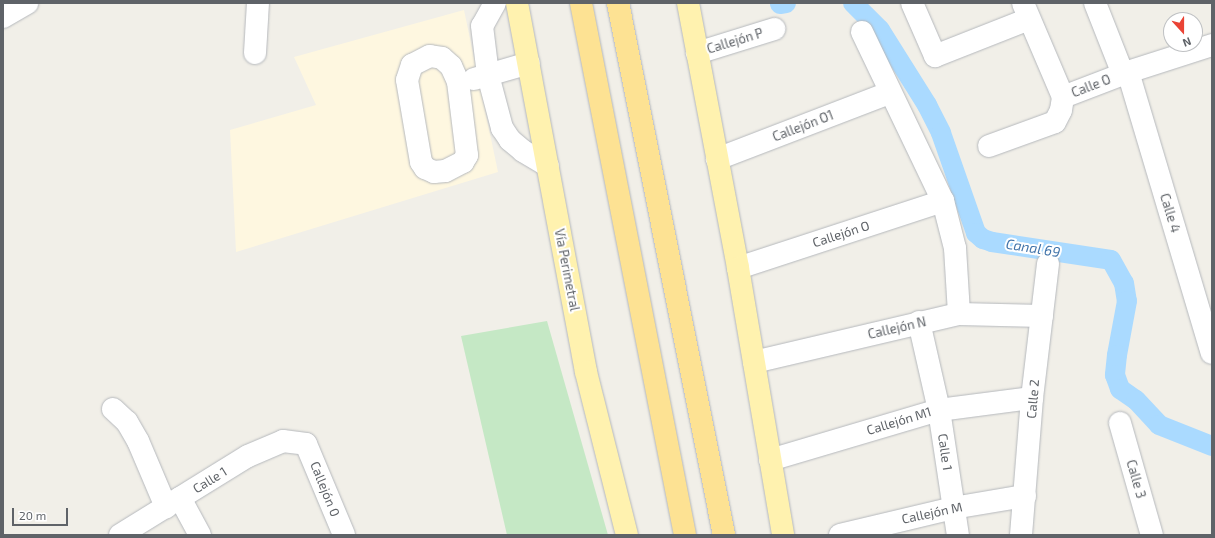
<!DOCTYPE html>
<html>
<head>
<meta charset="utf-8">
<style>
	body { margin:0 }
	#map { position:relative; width:1215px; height:538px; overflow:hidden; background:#f1efe8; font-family:"Exo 2",sans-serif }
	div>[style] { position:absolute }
	.commercial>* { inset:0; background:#fef7e0 }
	.green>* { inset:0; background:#c5e8c5 }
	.canal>* { height:20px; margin:-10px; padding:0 10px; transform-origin:10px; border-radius:10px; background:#aadaff }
	.roads { filter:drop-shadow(0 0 1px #b5b8bc) drop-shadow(0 0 1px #b5b8bc) }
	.minor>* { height:22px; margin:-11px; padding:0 11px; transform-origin:11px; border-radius:11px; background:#fff }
	.major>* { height:22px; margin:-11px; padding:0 11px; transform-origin:11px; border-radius:11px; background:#fff2af }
	.highway>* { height:22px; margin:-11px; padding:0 11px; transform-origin:11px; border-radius:11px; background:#fde293 }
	span { translate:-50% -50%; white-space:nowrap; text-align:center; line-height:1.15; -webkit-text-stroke:4px #fff; paint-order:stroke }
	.street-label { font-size:13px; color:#5f6368 }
	.water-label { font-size:14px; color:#4174aa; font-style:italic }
	.frame { position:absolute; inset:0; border:4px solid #5f6368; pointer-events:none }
	.north { position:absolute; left:1163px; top:12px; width:40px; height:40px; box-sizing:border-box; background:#fff; border:1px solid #bfc1c3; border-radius:50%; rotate:159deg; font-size:11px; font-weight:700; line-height:16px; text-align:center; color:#5f6368 }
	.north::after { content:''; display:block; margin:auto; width:14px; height:18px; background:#ea4335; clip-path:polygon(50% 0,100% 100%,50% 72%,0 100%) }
	.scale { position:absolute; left:12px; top:508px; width:56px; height:18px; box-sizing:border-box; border:2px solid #5f6368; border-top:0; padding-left:5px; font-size:12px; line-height:14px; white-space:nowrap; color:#5f6368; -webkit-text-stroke:3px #fff; paint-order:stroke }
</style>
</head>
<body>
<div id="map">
	<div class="commercial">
		<div style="clip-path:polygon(464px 10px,498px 172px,236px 252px,230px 130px,316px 105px,294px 57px)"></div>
	</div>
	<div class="green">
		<div style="clip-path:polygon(547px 321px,608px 535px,507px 535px,461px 336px)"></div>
	</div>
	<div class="canal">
		<div style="left:853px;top:3px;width:38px;rotate:45deg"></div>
		<div style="left:880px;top:30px;width:89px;rotate:57.9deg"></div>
		<div style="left:927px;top:105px;width:31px;rotate:63deg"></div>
		<div style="left:941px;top:133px;width:106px;rotate:70.7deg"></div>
		<div style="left:976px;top:233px;width:9px;rotate:41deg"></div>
		<div style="left:983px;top:239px;width:9px;rotate:18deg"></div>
		<div style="left:992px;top:242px;width:120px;rotate:8.6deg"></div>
		<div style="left:1111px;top:260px;width:26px;rotate:61deg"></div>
		<div style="left:1124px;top:283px;width:18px;rotate:81deg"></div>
		<div style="left:1127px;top:301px;width:55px;rotate:100.5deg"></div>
		<div style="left:1117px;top:355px;width:20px;rotate:96deg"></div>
		<div style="left:1115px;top:375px;width:15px;rotate:70deg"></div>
		<div style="left:1120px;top:389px;width:19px;rotate:35deg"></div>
		<div style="left:1136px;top:400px;width:34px;rotate:47deg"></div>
		<div style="left:1159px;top:425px;width:57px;rotate:21.6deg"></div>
		<div style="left:780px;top:4px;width:6px;rotate:-9deg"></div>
	</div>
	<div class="roads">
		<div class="minor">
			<div style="left:495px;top:3px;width:26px;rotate:119deg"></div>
			<div style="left:482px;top:26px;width:49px;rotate:83deg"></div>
			<div style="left:488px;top:75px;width:55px;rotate:75.2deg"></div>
			<div style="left:502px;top:128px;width:14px;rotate:56deg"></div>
			<div style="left:510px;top:140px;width:17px;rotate:40deg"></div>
			<div style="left:523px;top:151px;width:29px;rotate:31deg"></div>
			<div style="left:912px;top:3px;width:58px;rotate:66.5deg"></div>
			<div style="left:935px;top:56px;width:101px;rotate:-21.5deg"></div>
			<div style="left:1095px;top:3px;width:76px;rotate:68.5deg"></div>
			<div style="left:3px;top:17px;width:28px;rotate:-30deg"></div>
			<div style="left:862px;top:32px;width:187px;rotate:64.4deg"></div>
			<div style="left:943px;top:201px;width:49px;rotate:75.7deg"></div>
			<div style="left:955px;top:248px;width:66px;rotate:86.5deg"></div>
			<div style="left:255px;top:53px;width:50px;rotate:-86.6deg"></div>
			<div style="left:697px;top:53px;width:81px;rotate:-17.3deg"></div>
			<div style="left:430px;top:56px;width:12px;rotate:9deg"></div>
			<div style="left:442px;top:58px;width:12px;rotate:42deg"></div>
			<div style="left:451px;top:66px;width:17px;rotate:66deg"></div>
			<div style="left:458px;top:82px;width:74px;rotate:83deg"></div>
			<div style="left:467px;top:155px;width:8px;rotate:120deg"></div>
			<div style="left:463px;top:162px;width:20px;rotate:153deg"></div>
			<div style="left:445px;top:171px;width:11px;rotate:175deg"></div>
			<div style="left:434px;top:172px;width:10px;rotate:-156deg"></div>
			<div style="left:425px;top:168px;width:7px;rotate:-124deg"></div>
			<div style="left:421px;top:162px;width:83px;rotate:-99.7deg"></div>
			<div style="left:407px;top:80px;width:16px;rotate:-72deg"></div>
			<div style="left:412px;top:65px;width:20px;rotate:-27deg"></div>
			<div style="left:1128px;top:72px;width:293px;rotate:73.4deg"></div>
			<div style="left:474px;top:79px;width:57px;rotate:-16.2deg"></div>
			<div style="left:1063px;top:97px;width:70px;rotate:-21deg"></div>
			<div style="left:1128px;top:72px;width:88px;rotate:-17.8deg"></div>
			<div style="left:989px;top:146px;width:70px;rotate:-20deg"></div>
			<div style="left:1055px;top:122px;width:13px;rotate:-63deg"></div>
			<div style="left:1061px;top:110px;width:13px;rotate:-81deg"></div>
			<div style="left:1063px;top:97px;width:102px;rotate:-113.1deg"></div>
			<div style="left:717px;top:159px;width:184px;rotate:-21deg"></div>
			<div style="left:738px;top:268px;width:216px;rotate:-18.1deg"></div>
			<div style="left:919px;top:322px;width:90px;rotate:77.2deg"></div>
			<div style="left:939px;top:410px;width:126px;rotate:81.4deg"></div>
			<div style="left:754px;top:362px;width:211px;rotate:-13.2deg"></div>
			<div style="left:959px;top:314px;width:83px;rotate:1.4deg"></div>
			<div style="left:113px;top:409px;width:19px;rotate:43deg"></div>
			<div style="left:127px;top:422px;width:22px;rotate:60deg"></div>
			<div style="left:138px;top:441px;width:72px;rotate:67deg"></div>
			<div style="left:1120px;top:423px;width:116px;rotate:74.1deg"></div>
			<div style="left:770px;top:460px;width:176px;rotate:-16.5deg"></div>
			<div style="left:939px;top:410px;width:94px;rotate:-7.4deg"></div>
			<div style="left:180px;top:498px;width:42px;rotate:61.6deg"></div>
			<div style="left:120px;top:535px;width:150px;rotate:-31.7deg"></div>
			<div style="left:248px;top:456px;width:38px;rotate:-23deg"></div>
			<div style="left:283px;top:441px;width:23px;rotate:7deg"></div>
			<div style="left:306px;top:444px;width:99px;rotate:67.3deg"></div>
			<div style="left:840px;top:535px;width:116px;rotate:-13.4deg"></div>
			<div style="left:953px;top:508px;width:73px;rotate:-9.5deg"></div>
			<div style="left:1021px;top:535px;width:137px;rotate:-85.4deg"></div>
			<div style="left:1032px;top:398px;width:135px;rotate:-83.2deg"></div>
		</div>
		<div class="major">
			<div style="left:517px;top:3px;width:375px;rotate:79.4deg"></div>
			<div style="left:586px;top:372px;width:168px;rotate:75.9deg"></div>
			<div style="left:688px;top:3px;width:270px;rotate:79.3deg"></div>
			<div style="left:738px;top:268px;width:271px;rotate:80.4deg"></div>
		</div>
		<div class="highway">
			<div style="left:581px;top:3px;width:542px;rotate:78.94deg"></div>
			<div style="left:618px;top:3px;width:542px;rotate:78.73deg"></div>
		</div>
	</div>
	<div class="street-label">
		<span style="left:735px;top:41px;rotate:-17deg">Callejón P</span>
		<span style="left:1091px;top:86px;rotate:-21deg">Calle O</span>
		<span style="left:803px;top:126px;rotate:-21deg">Callejón O1</span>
		<span style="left:1170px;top:213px;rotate:73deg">Calle 4</span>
		<span style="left:841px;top:234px;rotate:-18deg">Callejón O</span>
		<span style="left:567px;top:270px;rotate:79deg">Vía Perimetral</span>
		<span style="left:897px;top:328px;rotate:-13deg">Callejón N</span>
		<span style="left:1033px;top:399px;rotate:-85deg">Calle 2</span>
		<span style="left:899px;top:421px;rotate:-17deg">Callejón M1</span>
		<span style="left:945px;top:452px;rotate:82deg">Calle 1</span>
		<span style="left:1136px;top:479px;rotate:74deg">Calle 3</span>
		<span style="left:210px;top:480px;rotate:-32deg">Calle 1</span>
		<span style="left:325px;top:489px;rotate:68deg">Callejón 0</span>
		<span style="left:932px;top:513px;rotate:-12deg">Callejón M</span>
	</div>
	<div class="water-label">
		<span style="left:1033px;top:248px;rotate:9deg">Canal 69</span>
	</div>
	<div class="frame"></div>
	<div class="north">N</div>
	<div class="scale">20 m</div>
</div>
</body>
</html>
